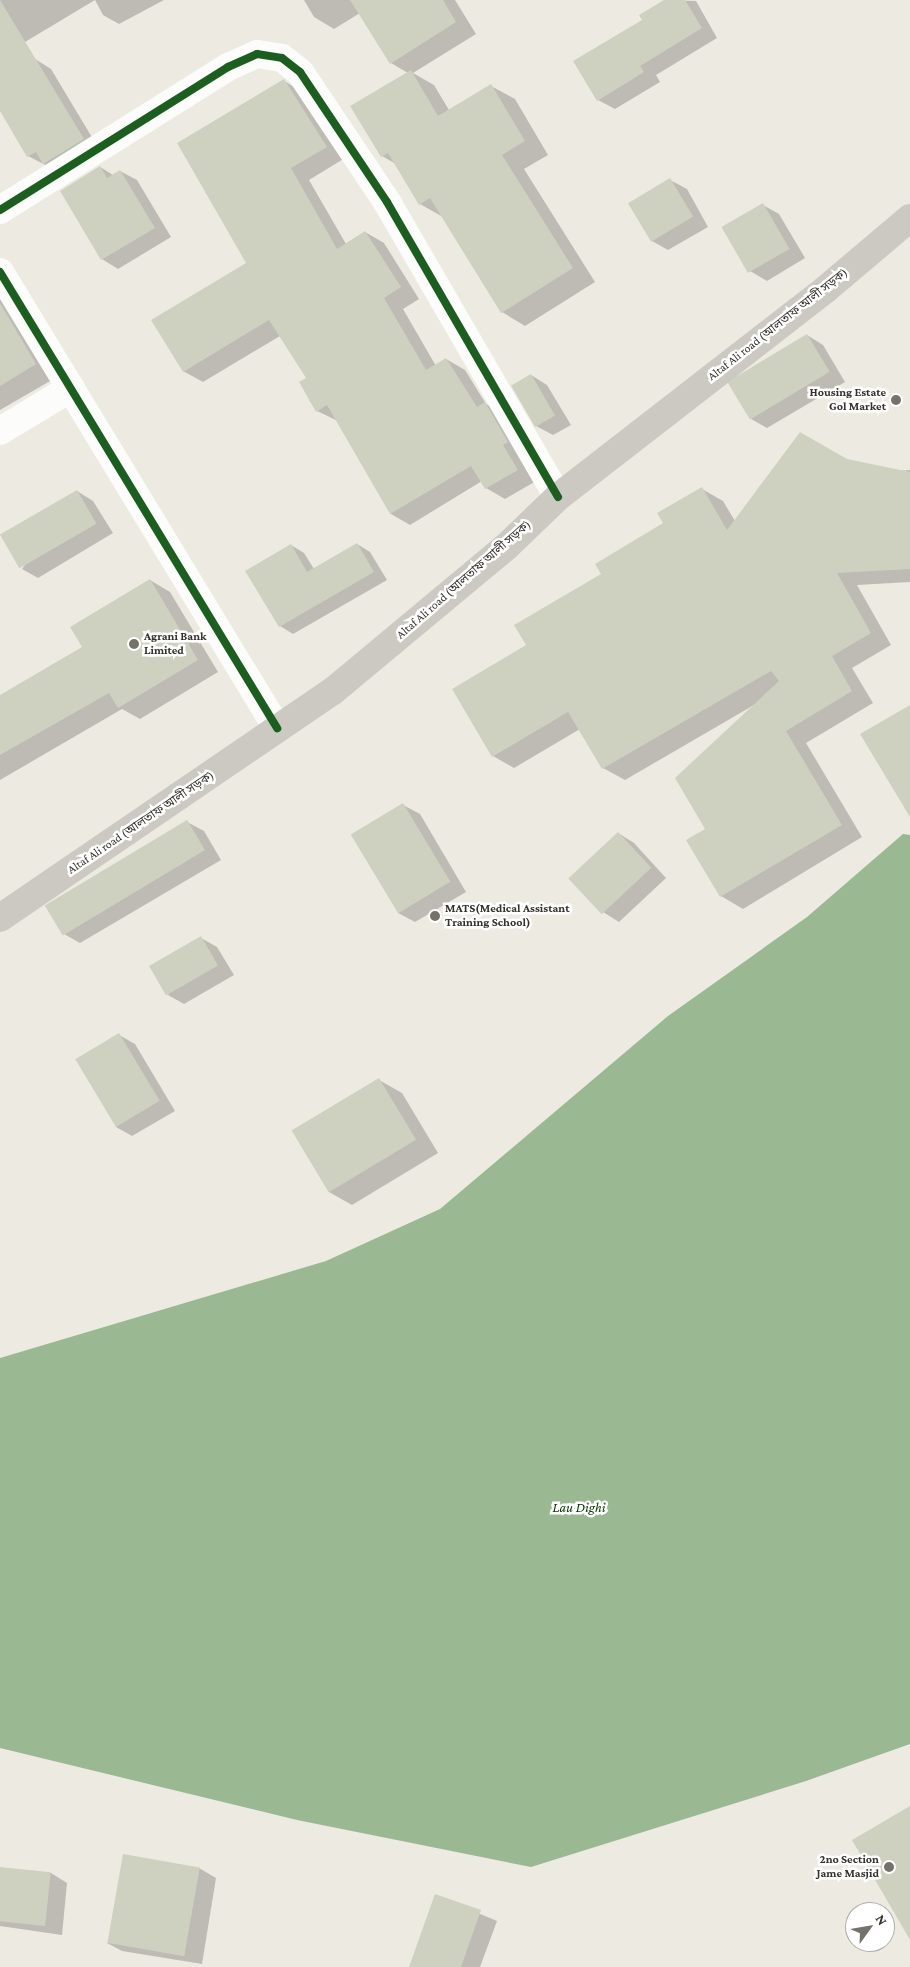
<!DOCTYPE html>
<html>
<head>
<meta charset="utf-8">
<style>
	body { margin:0 }
	#map { position:relative; width:910px; height:1967px; overflow:hidden; background:#edeae2; font-family:"Crimson Pro","Noto Sans Bengali",serif }
	div>[style] { position:absolute }
	.water>* { inset:0; background:#9ab992 }
	.shadow>* { inset:0; background:#0003 }
	.building>* { inset:0; background:#cfd1c0; transform-origin:0 0 }
	.minor>* { height:28px; margin:-14px; padding:0 14px; transform-origin:14px; border-radius:14px; background:#fcfcfb }
	.major>* { height:28px; margin:-14px; padding:0 14px; transform-origin:14px; border-radius:14px; background:#ccc9c3 }
	.cycleway>* { height:8px; margin:-4px; padding:0 4px; transform-origin:4px; border-radius:4px; background:#1b5e20 }
	.dots>* { width:14px; height:14px; translate:-50% -50%; box-sizing:border-box; border:2px solid #fff; border-radius:50% }
	span { translate:-50% -50%; white-space:nowrap; text-align:center; line-height:1.15; -webkit-text-stroke:5px #fff; paint-order:stroke }
	.street-label { font-size:12px; color:#33312b }
	.poi-label { font-size:12px; color:#33312b; font-weight:700 }
	.right { translate:-100% -50%; text-align:right }
	.left { translate:0 -50%; text-align:left }
	.water-label { font-size:14px; color:#053500; font-style:italic }
	.north { position:absolute; left:845px; top:1902px; width:50px; height:50px; box-sizing:border-box; background:#fff; border:1px solid #adadaa; border-radius:50%; rotate:58deg; font-size:14px; font-weight:700; line-height:20px; text-align:center; color:#33312b }
	.north::after { content:''; display:block; margin:auto; width:18px; height:22px; background:#74726b; clip-path:polygon(50% 0,100% 100%,50% 72%,0 100%) }
</style>
</head>
<body>
<div id="map">
	<div class="water">
		<div style="clip-path:polygon(903px 834px,910px 835px,910px 1744px,806px 1781px,531px 1867px,297px 1820px,0 1748px,0 1358px,326px 1261px,440px 1209px,668px 1016px,807px 917px)"></div>
	</div>
	<div class="shadow">
		<div style="clip-path:polygon(0 0,164px 0,119px 24px,103px 15px,95px 0,15px 48px,0 40px)"></div>
		<div style="clip-path:polygon(304px 0,455px 0,476px 34px,413px 73px,434px 85px,449px 110px,491px 86px,515px 99px,548px 155px,524px 169px,595px 282px,525px 326px,502px 312px,443px 217px,420px 204px,396px 164px,382px 156px,408px 73px,391px 63px,360px 13px,334px 29px,314px 17px)"></div>
		<div style="clip-path:polygon(666px 0,696px 1px,717px 38px,656px 75px,660px 82px,615px 109px,598px 100px,644px 20px)"></div>
		<div style="clip-path:polygon(35px 59px,51px 69px,99px 149px,61px 173px,28px 156px,0 109px,0 80px)"></div>
		<div style="clip-path:polygon(284px 81px,303px 92px,345px 158px,309px 180px,346px 244px,365px 232px,384px 243px,419px 299px,403px 309px,436px 366px,446px 359px,465px 370px,486px 404px,504px 414px,536px 481px,505px 499px,486px 488px,482px 481px,410px 525px,391px 514px,338px 421px,317px 411px,308px 378px,280px 336px,203px 382px,183px 371px,248px 263px)"></div>
		<div style="clip-path:polygon(100px 167px,113px 175px,120px 171px,137px 180px,171px 237px,118px 269px,102px 259px)"></div>
		<div style="clip-path:polygon(670px 180px,687px 189px,708px 227px,668px 250px,652px 241px)"></div>
		<div style="clip-path:polygon(763px 205px,779px 214px,805px 258px,767px 281px,750px 271px)"></div>
		<div style="clip-path:polygon(0 281px,57px 377px,0 410px)"></div>
		<div style="clip-path:polygon(807px 335px,823px 345px,845px 382px,767px 428px,751px 419px)"></div>
		<div style="clip-path:polygon(531px 375px,547px 385px,571px 425px,553px 435px,536px 426px)"></div>
		<div style="clip-path:polygon(847px 460px,898px 471px,910px 470px,910px 582px,857px 585px,891px 645px,852px 668px,873px 703px,806px 743px,862px 837px,743px 909px,721px 896px,688px 840px,706px 829px,754px 705px,625px 780px,603px 768px,580px 729px,514px 768px,493px 756px,528px 645px,702px 489px,723px 501px,735px 521px)"></div>
		<div style="clip-path:polygon(77px 491px,93px 501px,113px 533px,38px 578px,22px 569px)"></div>
		<div style="clip-path:polygon(357px 544px,370px 552px,387px 580px,293px 634px,280px 626px,291px 545px,304px 553px,314px 569px)"></div>
		<div style="clip-path:polygon(150px 580px,170px 592px,218px 672px,140px 719px,122px 709px,0 780px,0 697px,84px 648px)"></div>
		<div style="clip-path:polygon(403px 805px,420px 814px,466px 892px,415px 922px,398px 913px)"></div>
		<div style="clip-path:polygon(187px 822px,204px 831px,221px 860px,80px 943px,64px 934px)"></div>
		<div style="clip-path:polygon(618px 833px,634px 843px,666px 878px,619px 922px,603px 912px)"></div>
		<div style="clip-path:polygon(201px 938px,217px 947px,234px 975px,184px 1004px,168px 995px)"></div>
		<div style="clip-path:polygon(119px 1035px,135px 1044px,175px 1111px,132px 1136px,116px 1127px)"></div>
		<div style="clip-path:polygon(379px 1080px,402px 1093px,438px 1153px,352px 1205px,329px 1192px,293px 1130px)"></div>
		<div style="clip-path:polygon(199px 1868px,216px 1878px,202px 1964px,122px 1951px,107px 1943px)"></div>
		<div style="clip-path:polygon(0 1869px,51px 1873px,67px 1883px,62px 1935px,0 1926px)"></div>
		<div style="clip-path:polygon(435px 1895px,497px 1921px,480px 1967px,410px 1967px)"></div>
	</div>
	<div class="building">
		<div style="clip-path:polygon(0 0,84px 139px,43px 164px,36px 152px,27px 157px,0 111px)"></div>
		<div style="clip-path:polygon(350px 0,443px 0,456px 22px,390px 64px)"></div>
		<div style="clip-path:polygon(664px 0,685px 0,702px 28px,640px 66px,644px 72px,597px 101px,573px 61px,642px 20px,639px 15px)"></div>
		<div style="clip-path:polygon(411px 70px,438px 116px,491px 84px,525px 141px,502px 155px,573px 268px,501px 313px,430px 198px,419px 205px,388px 153px,381px 157px,350px 106px)"></div>
		<div style="clip-path:polygon(284px 79px,327px 147px,291px 168px,337px 249px,365px 231px,401px 287px,384px 298px,426px 370px,446px 358px,477px 407px,485px 402px,508px 442px,503px 445px,518px 470px,485px 489px,471px 466px,390px 514px,327px 405px,316px 412px,299px 382px,306px 378px,269px 320px,183px 372px,151px 320px,246px 263px,177px 143px)"></div>
		<div style="clip-path:polygon(100px 166px,107px 178px,120px 170px,155px 228px,101px 260px,60px 191px)"></div>
		<div style="left:670px;top:178px;width:45px;height:49px;rotate:59deg"></div>
		<div style="left:763px;top:203px;width:53px;height:48px;rotate:60deg"></div>
		<div style="clip-path:polygon(0 303px,36px 364px,0 386px)"></div>
		<div style="left:807px;top:334px;width:44px;height:93px;rotate:59deg"></div>
		<div style="left:531px;top:374px;width:48px;height:23px;rotate:60deg"></div>
		<div style="clip-path:polygon(800px 432px,847px 459px,910px 472px,910px 569px,837px 573px,871px 633px,832px 656px,852px 691px,786px 731px,842px 825px,720px 897px,686px 840px,705px 829px,675px 778px,779px 681px,771px 671px,602px 769px,568px 712px,492px 757px,452px 689px,526px 645px,514px 625px,601px 574px,595px 564px,663px 523px,657px 513px,702px 487px,727px 530px)"></div>
		<div style="left:77px;top:490px;width:39px;height:89px;rotate:60deg"></div>
		<div style="clip-path:polygon(357px 543px,374px 572px,279px 627px,245px 571px,291px 544px,307px 572px)"></div>
		<div style="clip-path:polygon(150px 579px,198px 660px,118px 708px,109px 693px,0 755px,0 695px,82px 647px,70px 627px)"></div>
		<div style="clip-path:polygon(910px 705px,910px 817px,860px 734px)"></div>
		<div style="left:403px;top:803px;width:92px;height:61px;rotate:59deg"></div>
		<div style="left:187px;top:820px;width:35px;height:166px;rotate:59deg"></div>
		<div style="left:618px;top:832px;width:49px;height:68px;rotate:47deg"></div>
		<div style="left:201px;top:936px;width:34px;height:60px;rotate:60deg"></div>
		<div style="left:119px;top:1033px;width:79px;height:51px;rotate:59deg"></div>
		<div style="left:379px;top:1078px;width:72px;height:102px;rotate:59deg"></div>
		<div style="clip-path:polygon(910px 1806px,910px 1940px,852px 1840px)"></div>
		<div style="left:123px;top:1854px;width:78px;height:90px;rotate:10deg"></div>
		<div style="left:0;top:1867px;width:51px;height:54px;rotate:6deg"></div>
		<div style="clip-path:polygon(435px 1894px,481px 1910px,461px 1967px,409px 1967px)"></div>
	</div>
	<div class="minor">
		<div style="left:0;top:210px;width:269px;rotate:-32.1deg"></div>
		<div style="left:228px;top:67px;width:32px;rotate:-24deg"></div>
		<div style="left:257px;top:54px;width:25px;rotate:9deg"></div>
		<div style="left:282px;top:58px;width:23px;rotate:38deg"></div>
		<div style="left:300px;top:72px;width:156px;rotate:56.2deg"></div>
		<div style="left:387px;top:202px;width:341px;rotate:59.9deg"></div>
		<div style="left:0;top:272px;width:534px;rotate:58.72deg"></div>
		<div style="left:0;top:431px;width:83px;rotate:-31.2deg"></div>
	</div>
	<div class="major">
		<div style="left:0;top:918px;width:403px;rotate:-34.3deg"></div>
		<div style="left:333px;top:691px;width:225px;rotate:-39.8deg"></div>
		<div style="left:506px;top:547px;width:72px;rotate:-43.9deg"></div>
		<div style="left:558px;top:497px;width:339px;rotate:-37.8deg"></div>
		<div style="left:826px;top:289px;width:110px;rotate:-40.2deg"></div>
	</div>
	<div class="cycleway">
		<div style="left:0;top:210px;width:269px;rotate:-32.1deg"></div>
		<div style="left:228px;top:67px;width:32px;rotate:-24deg"></div>
		<div style="left:257px;top:54px;width:25px;rotate:9deg"></div>
		<div style="left:282px;top:58px;width:23px;rotate:38deg"></div>
		<div style="left:300px;top:72px;width:156px;rotate:56.2deg"></div>
		<div style="left:387px;top:202px;width:341px;rotate:59.9deg"></div>
		<div style="left:0;top:272px;width:534px;rotate:58.72deg"></div>
	</div>
	<div class="dots">
		<div style="left:896px;top:400px;background:#74726b"></div>
		<div style="left:134px;top:644px;background:#74726b"></div>
		<div style="left:435px;top:916px;background:#74726b"></div>
		<div style="left:889px;top:1867px;background:#74726b"></div>
	</div>
	<div class="street-label">
		<span style="left:778px;top:325px;rotate:-38deg">Altaf Ali road (আলতাফ আলী সড়ক)</span>
		<span style="left:464px;top:580px;rotate:-41deg">Altaf Ali road (আলতাফ আলী সড়ক)</span>
		<span style="left:141px;top:823px;rotate:-34deg">Altaf Ali road (আলতাফ আলী সড়ক)</span>
	</div>
	<div class="poi-label">
		<span class="right" style="left:886px;top:400px">Housing Estate<br>Gol Market</span>
		<span class="left" style="left:144px;top:644px">Agrani Bank<br>Limited</span>
		<span class="left" style="left:445px;top:916px">MATS(Medical Assistant<br>Training School)</span>
		<span class="right" style="left:879px;top:1867px">2no Section<br>Jame Masjid</span>
	</div>
	<div class="water-label">
		<span style="left:579px;top:1507px">Lau Dighi</span>
	</div>
	<div class="north">N</div>
</div>
</body>
</html>
